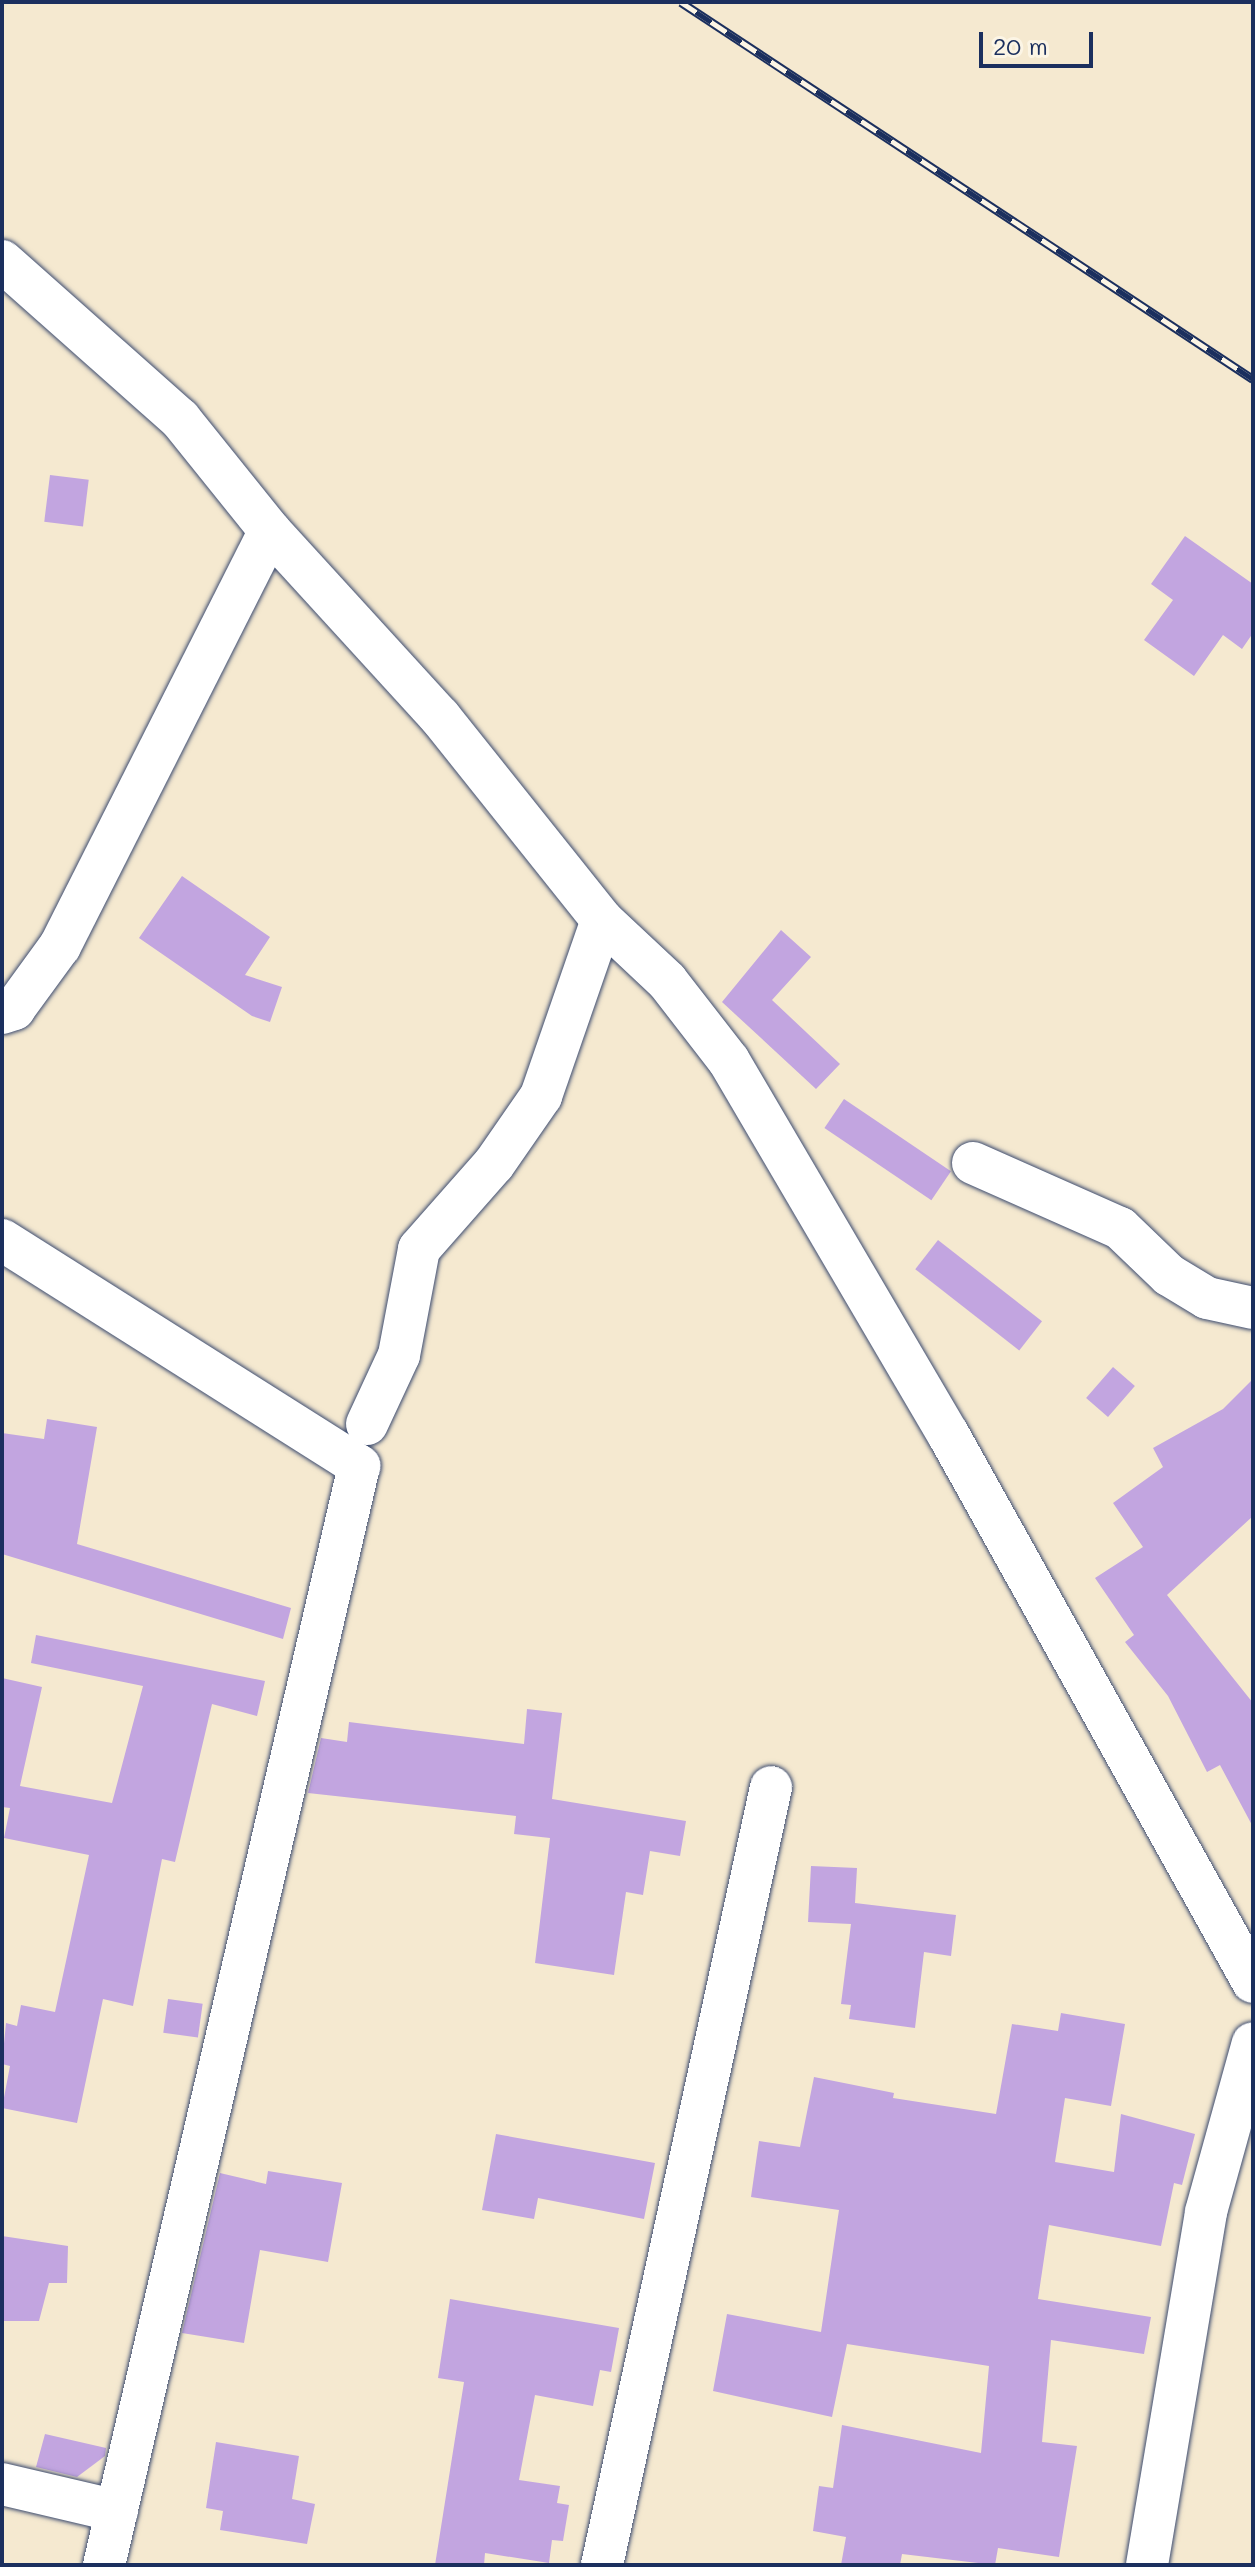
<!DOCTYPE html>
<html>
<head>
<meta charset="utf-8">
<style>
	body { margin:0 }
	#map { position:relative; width:1255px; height:2567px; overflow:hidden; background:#f5e9d0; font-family:Mali,sans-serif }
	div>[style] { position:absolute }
	.building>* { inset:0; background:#c2a5e0; transform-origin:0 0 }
	.roads { filter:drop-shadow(0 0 2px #3c4b6f) drop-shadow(0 0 2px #3c4b6f) }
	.minor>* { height:42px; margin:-21px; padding:0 21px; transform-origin:21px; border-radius:21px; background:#fff }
	.rail>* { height:9px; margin-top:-4.5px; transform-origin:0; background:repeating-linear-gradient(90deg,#fcf5e5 0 18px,#1b2f5e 0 36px); box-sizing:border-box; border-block:2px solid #1b2f5e }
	span { translate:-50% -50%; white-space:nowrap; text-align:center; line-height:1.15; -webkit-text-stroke:6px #fcf5e5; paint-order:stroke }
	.frame { position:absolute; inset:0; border:4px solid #1b2f5e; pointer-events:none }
	.scale { position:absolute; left:979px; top:32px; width:114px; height:36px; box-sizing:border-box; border:4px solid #1b2f5e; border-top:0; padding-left:10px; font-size:24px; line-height:28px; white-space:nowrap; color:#1b2f5e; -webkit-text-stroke:6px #fcf5e5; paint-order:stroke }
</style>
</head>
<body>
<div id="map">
	<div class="building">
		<div style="left:50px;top:475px;width:39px;height:47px;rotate:7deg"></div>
		<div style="clip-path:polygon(1185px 536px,1253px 584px,1253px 633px,1242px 649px,1223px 635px,1194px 676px,1144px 640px,1173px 600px,1151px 584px)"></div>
		<div style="clip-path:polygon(182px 876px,270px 937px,245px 975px,282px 987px,270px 1022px,252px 1016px,139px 938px)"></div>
		<div style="clip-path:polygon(781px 930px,811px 957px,772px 1000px,840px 1064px,816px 1089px,722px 1002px)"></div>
		<div style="left:844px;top:1099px;width:129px;height:35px;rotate:34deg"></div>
		<div style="left:938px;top:1240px;width:132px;height:37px;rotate:38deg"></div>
		<div style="left:1113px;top:1367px;width:29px;height:41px;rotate:41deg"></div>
		<div style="clip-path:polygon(1253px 1379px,1253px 1516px,1167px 1595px,1253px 1703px,1253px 1827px,1220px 1765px,1207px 1772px,1168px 1696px,1125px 1642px,1134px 1635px,1095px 1578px,1143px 1547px,1113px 1503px,1163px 1467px,1153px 1448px,1223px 1409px)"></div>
		<div style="clip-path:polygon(47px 1419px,97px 1427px,77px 1544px,291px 1608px,283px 1639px,2px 1554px,2px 1433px,44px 1439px)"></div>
		<div style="clip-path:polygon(36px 1635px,265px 1681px,257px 1716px,212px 1704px,175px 1862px,162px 1859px,133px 2006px,103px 1999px,77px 2123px,2px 2108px,10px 2066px,2px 2064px,6px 2023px,17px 2026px,21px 2005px,55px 2012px,89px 1855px,4px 1838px,10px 1808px,2px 1807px,2px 1678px,42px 1687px,20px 1786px,112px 1803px,143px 1686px,31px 1663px)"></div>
		<div style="clip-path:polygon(527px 1709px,562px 1713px,552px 1799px,686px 1821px,680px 1856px,650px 1851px,643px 1895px,626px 1892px,614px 1975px,535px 1963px,550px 1838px,514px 1834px,516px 1816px,308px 1793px,321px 1738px,347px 1742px,349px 1722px,524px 1744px)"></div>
		<div style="clip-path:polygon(811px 1866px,857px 1868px,855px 1903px,956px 1915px,951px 1956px,924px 1952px,915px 2028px,849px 2019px,851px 2005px,841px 2004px,851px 1924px,808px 1922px)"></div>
		<div style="left:168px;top:1999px;width:35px;height:34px;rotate:8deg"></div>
		<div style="clip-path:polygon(1061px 2013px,1125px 2024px,1111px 2106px,1065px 2098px,1055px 2162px,1114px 2172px,1121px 2114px,1195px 2134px,1182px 2185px,1174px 2183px,1161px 2246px,1049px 2225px,1038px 2299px,1151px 2317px,1144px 2354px,1051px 2340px,1042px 2442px,1077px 2446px,1059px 2557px,998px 2548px,995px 2565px,902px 2554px,900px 2565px,841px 2565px,846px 2537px,813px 2531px,819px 2486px,833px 2488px,842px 2425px,981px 2453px,989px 2366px,847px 2344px,832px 2417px,713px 2391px,727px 2314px,821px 2332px,839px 2210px,751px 2197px,759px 2141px,800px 2147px,814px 2077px,894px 2093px,893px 2098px,996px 2114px,1012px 2024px,1058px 2031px)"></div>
		<div style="clip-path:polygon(496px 2134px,655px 2163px,644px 2219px,538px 2198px,534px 2219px,482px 2210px)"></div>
		<div style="clip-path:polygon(268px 2171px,342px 2183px,328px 2262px,260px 2250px,244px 2343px,182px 2333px,220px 2173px,266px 2184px)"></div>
		<div style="clip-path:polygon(2px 2236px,68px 2246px,67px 2283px,49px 2283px,39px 2321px,2px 2321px)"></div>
		<div style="clip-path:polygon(450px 2299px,619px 2328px,611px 2372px,600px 2370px,593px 2406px,535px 2395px,519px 2480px,560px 2486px,557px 2503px,569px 2505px,563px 2541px,552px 2540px,549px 2563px,485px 2553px,484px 2565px,435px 2565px,464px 2382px,438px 2378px)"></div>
		<div style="clip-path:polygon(45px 2434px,106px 2448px,105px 2456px,77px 2477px,36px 2467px)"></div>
		<div style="clip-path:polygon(216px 2442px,299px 2456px,292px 2499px,315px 2504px,307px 2544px,220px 2530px,223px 2511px,206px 2508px)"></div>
	</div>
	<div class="roads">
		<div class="minor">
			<div style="left:2px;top:261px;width:238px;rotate:41.6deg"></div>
			<div style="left:180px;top:419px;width:144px;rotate:51.2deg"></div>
			<div style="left:270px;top:531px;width:252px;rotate:47.6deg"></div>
			<div style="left:440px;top:717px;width:260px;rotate:51.4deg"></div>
			<div style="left:602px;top:920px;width:89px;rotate:43.2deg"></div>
			<div style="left:667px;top:981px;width:101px;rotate:52.2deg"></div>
			<div style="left:729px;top:1061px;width:433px;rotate:59.6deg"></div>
			<div style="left:948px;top:1434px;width:627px;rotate:60.9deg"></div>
			<div style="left:2px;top:1013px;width:13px;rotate:-18deg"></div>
			<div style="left:14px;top:1009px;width:78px;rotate:-53.9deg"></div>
			<div style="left:60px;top:946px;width:465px;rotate:-63.2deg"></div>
			<div style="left:973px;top:1163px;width:161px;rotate:23.9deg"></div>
			<div style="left:1120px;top:1228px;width:68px;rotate:43.8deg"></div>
			<div style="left:1169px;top:1275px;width:44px;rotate:31.2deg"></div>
			<div style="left:1207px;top:1298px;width:47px;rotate:12.3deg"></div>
			<div style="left:2px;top:1240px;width:423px;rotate:32.3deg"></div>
			<div style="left:359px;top:1466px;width:1128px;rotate:103.06deg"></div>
			<div style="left:367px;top:1424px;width:76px;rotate:-65.1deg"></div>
			<div style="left:399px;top:1355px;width:108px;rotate:-79.3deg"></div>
			<div style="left:419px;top:1249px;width:113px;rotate:-48.6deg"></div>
			<div style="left:494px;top:1164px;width:83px;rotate:-55.3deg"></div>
			<div style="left:541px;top:1096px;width:186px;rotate:-70.9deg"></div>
			<div style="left:2px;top:2484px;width:118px;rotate:13.2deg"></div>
			<div style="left:602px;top:2565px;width:796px;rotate:-77.74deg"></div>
			<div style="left:1147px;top:2565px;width:358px;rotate:-80.5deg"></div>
			<div style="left:1206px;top:2212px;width:175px;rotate:-74.5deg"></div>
		</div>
	</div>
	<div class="rail">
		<div style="left:681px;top:2px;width:685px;rotate:33.39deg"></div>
	</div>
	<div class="frame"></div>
	<div class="scale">20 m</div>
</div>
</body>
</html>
